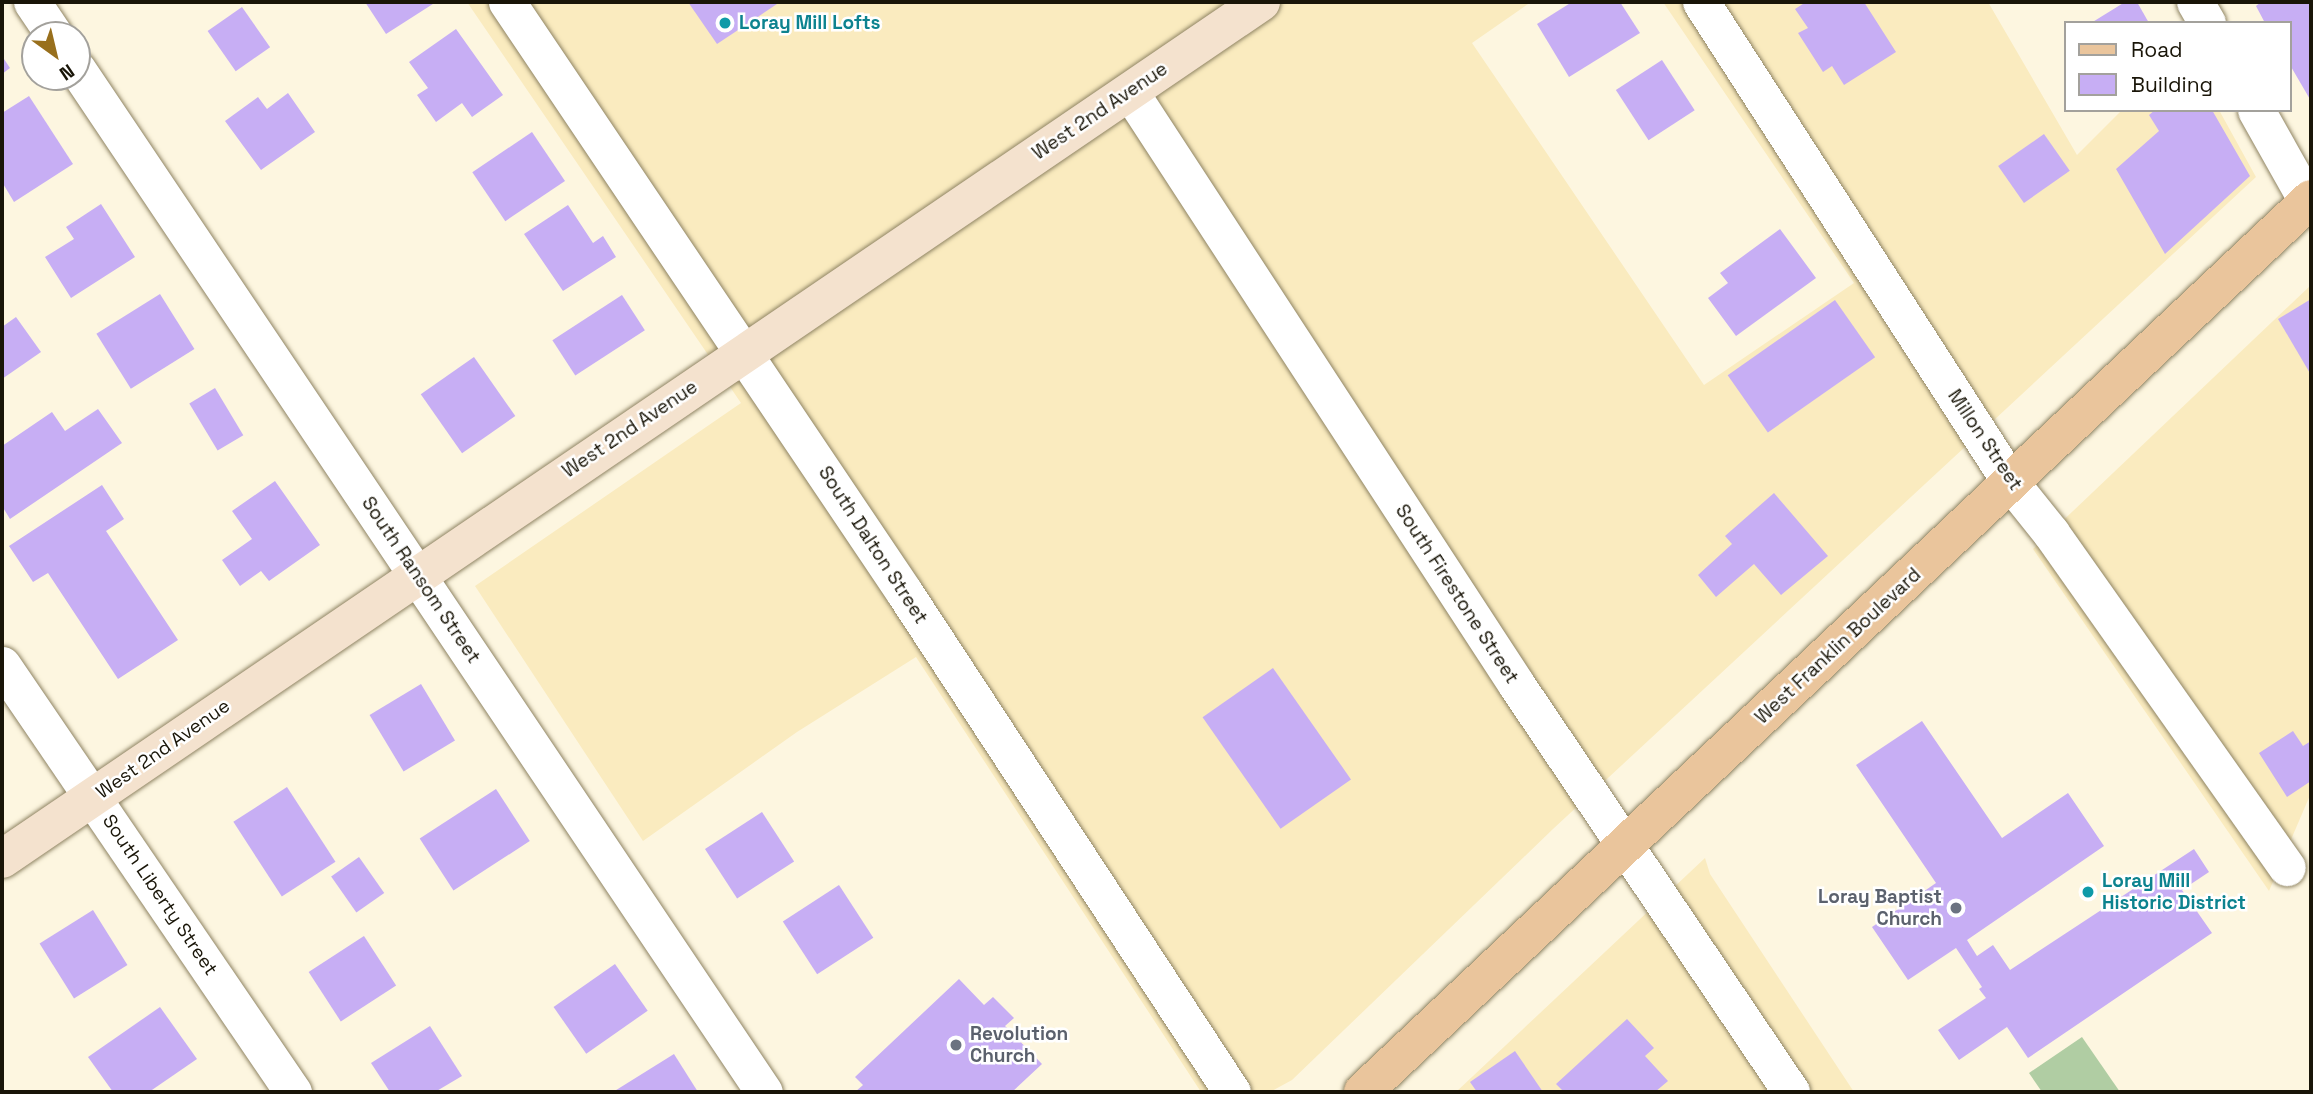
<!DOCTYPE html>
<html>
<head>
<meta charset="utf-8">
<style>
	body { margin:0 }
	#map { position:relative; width:2313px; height:1094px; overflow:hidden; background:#fdf6e0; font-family:"Space Grotesk",sans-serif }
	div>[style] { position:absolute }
	.built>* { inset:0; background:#faebbf }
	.green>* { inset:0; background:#b0cda3 }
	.building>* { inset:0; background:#c7aef4; transform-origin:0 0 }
	.roads { filter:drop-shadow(0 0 2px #8f8463) drop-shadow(0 0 2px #8f8463) }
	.street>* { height:37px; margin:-18.5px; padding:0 18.5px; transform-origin:18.5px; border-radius:18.5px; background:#fff }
	.secondary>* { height:38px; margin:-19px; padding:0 19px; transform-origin:19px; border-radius:19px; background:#f4e2ce }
	.primary>* { height:38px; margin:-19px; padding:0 19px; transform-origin:19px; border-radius:19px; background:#eac59c }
	.dots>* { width:19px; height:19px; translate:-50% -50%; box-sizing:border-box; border:4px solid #fff; border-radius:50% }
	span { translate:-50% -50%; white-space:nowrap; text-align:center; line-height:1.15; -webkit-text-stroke:5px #fff; paint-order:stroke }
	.culture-label { font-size:19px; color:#0d838f; font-weight:700 }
	.left { translate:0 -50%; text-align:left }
	.street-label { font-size:19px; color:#191508 }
	.worship-label { font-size:19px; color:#5b616d; font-weight:700 }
	.right { translate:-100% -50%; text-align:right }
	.frame { position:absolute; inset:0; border:4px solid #191508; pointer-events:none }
	.legend { position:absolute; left:2064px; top:21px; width:228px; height:91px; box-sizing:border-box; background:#fff; border:2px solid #a3a19c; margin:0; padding:9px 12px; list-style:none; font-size:21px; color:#191508 }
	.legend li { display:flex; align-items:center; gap:14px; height:35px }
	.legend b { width:35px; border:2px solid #a3a19c }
	.north { position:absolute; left:21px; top:21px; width:70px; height:70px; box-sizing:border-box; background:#fff; border:2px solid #a3a19c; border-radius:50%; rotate:146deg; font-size:19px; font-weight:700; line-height:28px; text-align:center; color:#191508 }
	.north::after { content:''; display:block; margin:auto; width:24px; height:32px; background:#986f1c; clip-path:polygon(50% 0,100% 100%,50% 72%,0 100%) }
</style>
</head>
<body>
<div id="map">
	<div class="built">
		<div style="clip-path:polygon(467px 2px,1531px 2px,1472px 43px,1704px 385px,1854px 283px,1663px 2px,1988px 2px,2077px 155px,2122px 110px,2219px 110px,2256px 177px,1553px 829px,1292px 1080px,1270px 1092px,1201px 1092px,916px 657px,797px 732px,643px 841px,475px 586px,741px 403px)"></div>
		<div style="clip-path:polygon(2311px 285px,2311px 793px,2269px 891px,2033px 549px)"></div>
		<div style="clip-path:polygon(1705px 858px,1710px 874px,1854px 1092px,1456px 1092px)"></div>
	</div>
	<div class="green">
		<div style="clip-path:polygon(2082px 1037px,2120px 1092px,2042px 1092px,2029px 1073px)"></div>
	</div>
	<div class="building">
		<div style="clip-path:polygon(365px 2px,436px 2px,386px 34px)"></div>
		<div style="clip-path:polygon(688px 2px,780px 2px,717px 44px)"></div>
		<div style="clip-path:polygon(1620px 2px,1640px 33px,1569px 77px,1537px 24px,1572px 2px)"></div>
		<div style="clip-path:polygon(1806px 2px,1864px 2px,1896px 52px,1844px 85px,1832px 66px,1823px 72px,1798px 33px,1808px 28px,1795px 9px)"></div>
		<div style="clip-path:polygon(2125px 2px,2137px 2px,2149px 23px,2091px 23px)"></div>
		<div style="clip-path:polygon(2261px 2px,2311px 2px,2311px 101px,2290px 65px,2290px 23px,2265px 23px,2256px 6px)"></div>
		<div style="left:242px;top:7px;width:49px;height:42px;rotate:55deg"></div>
		<div style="clip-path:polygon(456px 29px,503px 95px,472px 117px,462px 103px,436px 122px,417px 95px,428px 88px,409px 62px)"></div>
		<div style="clip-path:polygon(2px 56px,10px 68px,2px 74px)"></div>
		<div style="left:1662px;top:60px;width:60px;height:55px;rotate:57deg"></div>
		<div style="clip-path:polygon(288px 93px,315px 132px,261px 170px,225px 121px,258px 97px,267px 109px)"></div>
		<div style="clip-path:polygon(29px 96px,73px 164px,14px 202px,2px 182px,2px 113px)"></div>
		<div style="clip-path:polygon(2155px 110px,2212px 110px,2250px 176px,2165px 254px,2116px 169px,2159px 131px,2149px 115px)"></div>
		<div style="left:532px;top:132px;width:59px;height:72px;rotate:56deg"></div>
		<div style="left:2044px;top:134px;width:45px;height:56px;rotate:55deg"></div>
		<div style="clip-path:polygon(101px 204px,135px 257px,71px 298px,45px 257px,74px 239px,66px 227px)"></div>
		<div style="clip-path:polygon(568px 205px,593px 243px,603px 236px,616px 257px,563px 291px,524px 234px)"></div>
		<div style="clip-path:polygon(1780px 229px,1816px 278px,1736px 336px,1708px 298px,1728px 283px,1720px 273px)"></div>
		<div style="left:160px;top:294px;width:65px;height:75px;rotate:58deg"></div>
		<div style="left:622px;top:295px;width:42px;height:83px;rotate:57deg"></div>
		<div style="clip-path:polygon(2311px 299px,2311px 375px,2278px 319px)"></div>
		<div style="left:1835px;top:300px;width:70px;height:131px;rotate:55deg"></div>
		<div style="clip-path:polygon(16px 317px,41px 352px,2px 379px,2px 327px)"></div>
		<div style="left:474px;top:357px;width:72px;height:65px;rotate:55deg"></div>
		<div style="left:215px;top:388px;width:55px;height:30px;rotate:59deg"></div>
		<div style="clip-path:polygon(98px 409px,122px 443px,10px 519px,2px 506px,2px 446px,52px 412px,65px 431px)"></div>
		<div style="clip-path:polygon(275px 481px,320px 545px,269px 581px,261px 571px,240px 586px,222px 560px,252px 539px,232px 511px)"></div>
		<div style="clip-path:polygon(102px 485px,124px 519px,106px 531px,178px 640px,118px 679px,48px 573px,33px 582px,9px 546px)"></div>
		<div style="clip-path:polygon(1774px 493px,1828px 556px,1781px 595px,1754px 564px,1716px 597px,1698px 575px,1732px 544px,1725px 536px)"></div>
		<div style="left:1273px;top:668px;width:136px;height:86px;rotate:55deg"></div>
		<div style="left:421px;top:684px;width:66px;height:60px;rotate:59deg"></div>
		<div style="clip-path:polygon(1922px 721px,2002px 838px,2068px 793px,2104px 846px,1967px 940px,1977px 956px,1993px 945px,2010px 970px,2194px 849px,2209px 872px,2182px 890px,2212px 933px,2028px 1058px,2007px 1027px,1959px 1060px,1938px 1030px,1986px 998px,1979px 989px,1982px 987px,1956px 948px,1908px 980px,1872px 927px,1936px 883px,1856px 765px)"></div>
		<div style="clip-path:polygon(2293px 731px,2303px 746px,2311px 741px,2311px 781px,2287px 797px,2259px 753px)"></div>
		<div style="left:287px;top:787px;width:89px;height:64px;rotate:57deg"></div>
		<div style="left:496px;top:789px;width:62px;height:91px;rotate:57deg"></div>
		<div style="left:762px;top:812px;width:59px;height:68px;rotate:57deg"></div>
		<div style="left:359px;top:857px;width:44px;height:34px;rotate:55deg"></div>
		<div style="left:839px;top:885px;width:63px;height:67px;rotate:57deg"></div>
		<div style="left:93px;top:910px;width:65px;height:63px;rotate:58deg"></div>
		<div style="left:364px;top:936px;width:59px;height:66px;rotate:57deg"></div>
		<div style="left:615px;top:964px;width:57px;height:75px;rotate:55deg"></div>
		<div style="clip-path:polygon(959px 979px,984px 1005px,993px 997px,1014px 1018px,1005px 1026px,1042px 1064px,1012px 1092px,855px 1092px,863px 1085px,855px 1077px)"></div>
		<div style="clip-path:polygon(160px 1007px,197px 1059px,149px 1092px,113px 1092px,88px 1057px)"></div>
		<div style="clip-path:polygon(1627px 1019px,1654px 1048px,1645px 1056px,1668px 1081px,1655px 1092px,1564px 1092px,1556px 1084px)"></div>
		<div style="clip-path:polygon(430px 1026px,462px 1076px,435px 1092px,390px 1092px,371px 1063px)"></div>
		<div style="clip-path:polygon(1515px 1051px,1543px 1092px,1477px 1092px,1470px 1082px)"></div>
		<div style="clip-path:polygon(674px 1054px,698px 1092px,613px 1092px)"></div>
	</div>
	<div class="roads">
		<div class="street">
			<div style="left:32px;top:2px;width:40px;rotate:56deg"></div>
			<div style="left:507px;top:2px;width:711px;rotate:56.06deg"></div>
			<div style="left:904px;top:592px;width:598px;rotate:56.74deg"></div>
			<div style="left:1701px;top:2px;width:572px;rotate:57.2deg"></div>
			<div style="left:2011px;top:483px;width:64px;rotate:51.3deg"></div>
			<div style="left:2051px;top:533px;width:409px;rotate:54.8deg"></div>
			<div style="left:2195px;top:2px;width:24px;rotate:60deg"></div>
			<div style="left:77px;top:69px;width:1232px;rotate:56.12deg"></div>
			<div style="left:1130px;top:92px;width:707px;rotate:56.89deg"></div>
			<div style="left:1516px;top:684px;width:492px;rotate:56deg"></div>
			<div style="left:2256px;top:110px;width:112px;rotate:60.7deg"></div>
			<div style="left:2px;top:665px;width:517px;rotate:55.73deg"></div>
		</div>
		<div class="secondary">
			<div style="left:2px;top:859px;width:1523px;rotate:-34.24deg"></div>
		</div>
		<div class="primary">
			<div style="left:1363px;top:1092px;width:1302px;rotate:-43.29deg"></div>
		</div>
	</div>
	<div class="dots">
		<div style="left:725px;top:23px;background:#0f9aa8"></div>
		<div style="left:2088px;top:892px;background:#0f9aa8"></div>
		<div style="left:1956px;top:908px;background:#6b7280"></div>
		<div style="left:956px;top:1045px;background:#6b7280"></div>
	</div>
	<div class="culture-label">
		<span class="left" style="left:739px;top:23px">Loray Mill Lofts</span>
		<span class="left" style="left:2102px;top:892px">Loray Mill<br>Historic District</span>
	</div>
	<div class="street-label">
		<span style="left:1100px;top:111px;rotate:-34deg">West 2nd Avenue</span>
		<span style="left:630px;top:429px;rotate:-34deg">West 2nd Avenue</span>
		<span style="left:1985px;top:440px;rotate:56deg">Millon Street</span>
		<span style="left:873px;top:545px;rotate:57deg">South Dalton Street</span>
		<span style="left:421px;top:580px;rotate:56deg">South Ransom Street</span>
		<span style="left:1457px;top:594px;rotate:57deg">South Firestone Street</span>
		<span style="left:1838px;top:646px;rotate:-43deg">West Franklin Boulevard</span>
		<span style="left:163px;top:749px;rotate:-35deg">West 2nd Avenue</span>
		<span style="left:160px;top:895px;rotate:56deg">South Liberty Street</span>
	</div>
	<div class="worship-label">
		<span class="right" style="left:1942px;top:908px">Loray Baptist<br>Church</span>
		<span class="left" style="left:970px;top:1045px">Revolution<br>Church</span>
	</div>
	<div class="frame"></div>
	<ul class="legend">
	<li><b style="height:9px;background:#eac59c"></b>Road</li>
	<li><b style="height:19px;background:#c7aef4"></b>Building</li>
	</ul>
	<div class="north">N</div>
</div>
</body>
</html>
